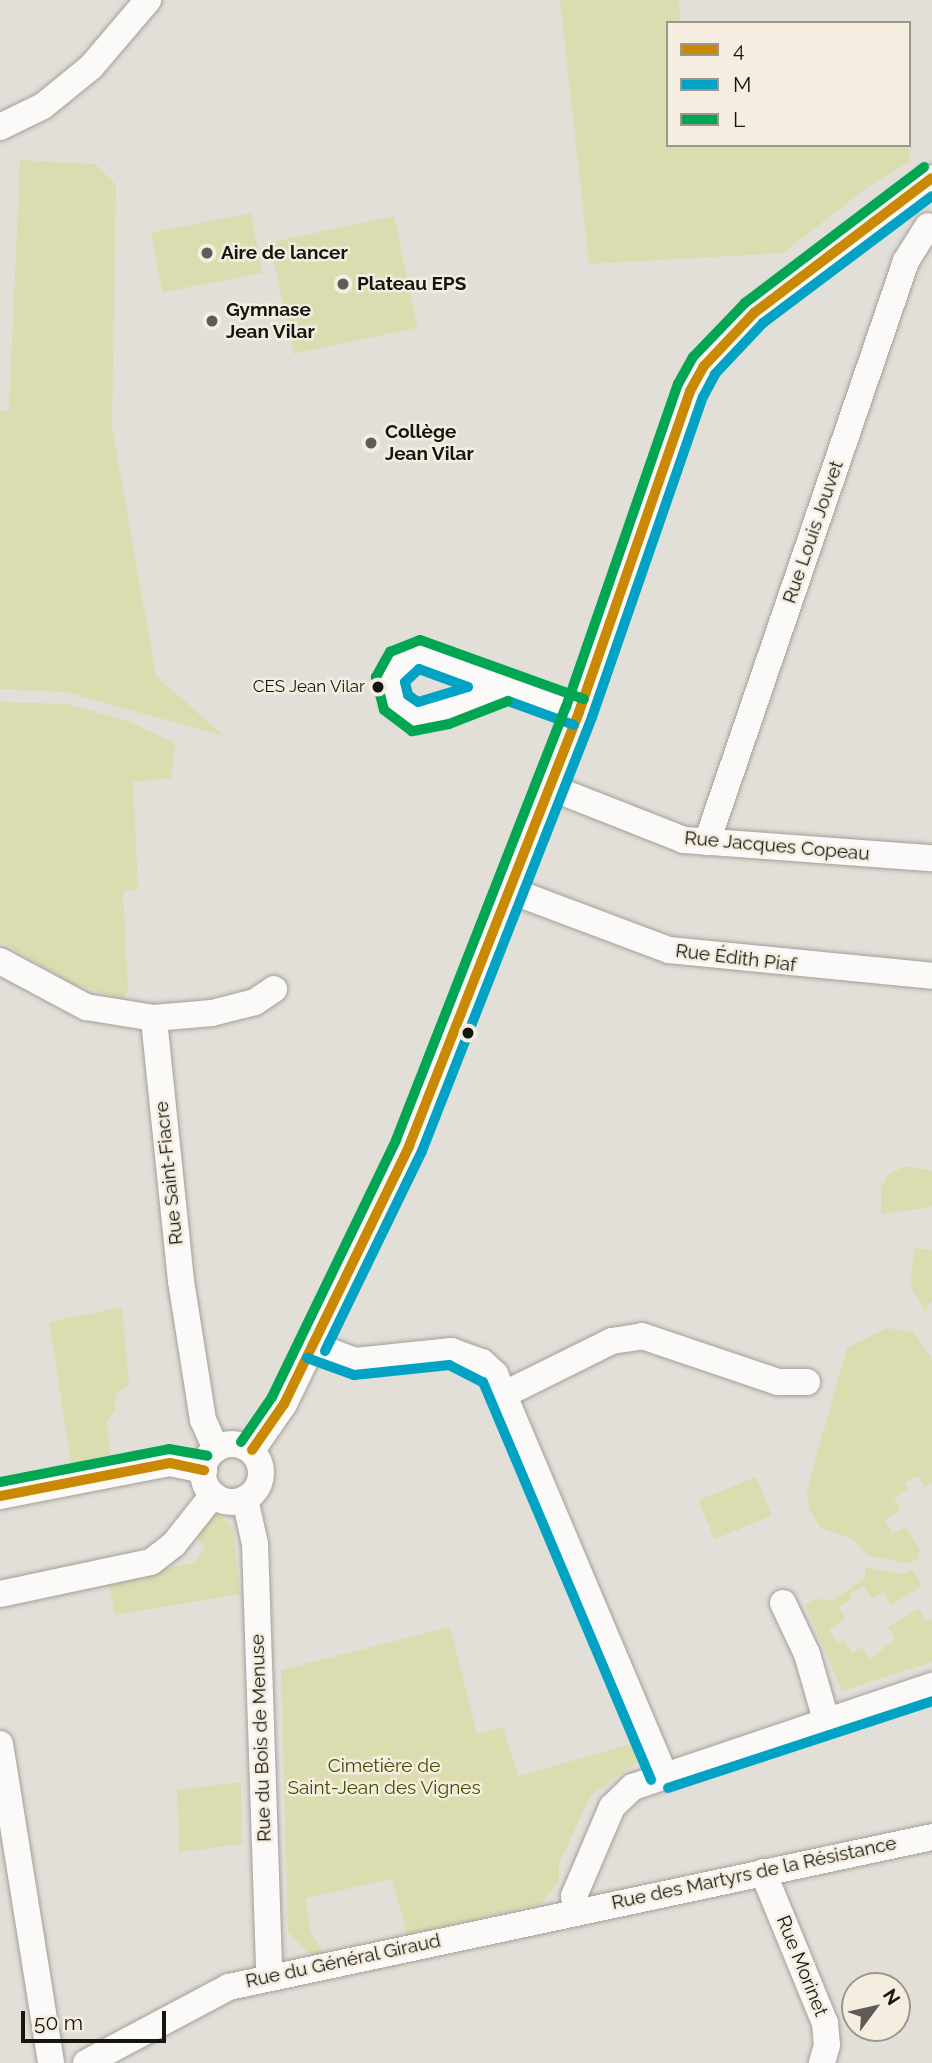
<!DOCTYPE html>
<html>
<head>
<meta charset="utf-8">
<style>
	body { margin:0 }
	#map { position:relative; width:932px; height:2063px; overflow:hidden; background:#e2dfd8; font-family:Raleway,sans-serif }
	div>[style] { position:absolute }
	.green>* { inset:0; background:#daddaf; transform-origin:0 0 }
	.roads { filter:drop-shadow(0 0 2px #a2a09a) drop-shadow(0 0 2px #a2a09a) }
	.minor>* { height:26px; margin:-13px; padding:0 13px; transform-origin:13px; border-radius:13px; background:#fbfaf9 }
	.minor>.ring { margin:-13px; padding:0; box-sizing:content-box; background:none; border:26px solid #fbfaf9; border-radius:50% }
	.bus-1>* { height:10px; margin:-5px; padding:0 5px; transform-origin:5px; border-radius:5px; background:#ca8903 }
	.bus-2>* { height:10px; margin:-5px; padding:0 5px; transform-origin:5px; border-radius:5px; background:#01a2c4 }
	.bus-3>* { height:10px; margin:-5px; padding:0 5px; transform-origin:5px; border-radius:5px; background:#00a651 }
	.dots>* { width:19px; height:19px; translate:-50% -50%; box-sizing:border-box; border:4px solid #f4ede0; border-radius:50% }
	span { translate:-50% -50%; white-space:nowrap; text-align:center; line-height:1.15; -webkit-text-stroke:5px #f4ede0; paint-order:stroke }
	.bus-label { font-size:17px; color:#171510 }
	.right { translate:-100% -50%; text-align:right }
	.poi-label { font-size:19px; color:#171510; font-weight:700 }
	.left { translate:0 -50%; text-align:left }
	.street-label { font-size:19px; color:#171510 }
	.park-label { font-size:19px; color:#484c00 }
	.legend { position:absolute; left:666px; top:21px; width:245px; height:126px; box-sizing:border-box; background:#f4ede0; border:2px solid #9c978d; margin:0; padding:9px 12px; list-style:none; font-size:21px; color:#171510 }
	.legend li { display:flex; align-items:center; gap:14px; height:35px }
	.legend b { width:35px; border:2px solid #9c978d }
	.north { position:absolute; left:841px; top:1972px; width:70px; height:70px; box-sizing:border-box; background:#f4ede0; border:2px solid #9c978d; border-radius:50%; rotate:57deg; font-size:19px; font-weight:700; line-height:28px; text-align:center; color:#171510 }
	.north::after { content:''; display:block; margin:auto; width:24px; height:32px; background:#5e5c56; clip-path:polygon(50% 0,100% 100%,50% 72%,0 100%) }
	.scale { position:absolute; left:21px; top:2011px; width:145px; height:32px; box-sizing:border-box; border:4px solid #171510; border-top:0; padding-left:9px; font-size:21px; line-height:24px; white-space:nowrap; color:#171510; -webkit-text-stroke:5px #f4ede0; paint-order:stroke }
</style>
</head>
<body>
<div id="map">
	<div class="green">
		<div style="clip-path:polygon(560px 0,678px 0,681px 23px,668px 23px,668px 145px,908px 145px,911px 161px,869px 186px,783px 253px,589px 264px)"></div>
		<div style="clip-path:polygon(20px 160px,95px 164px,116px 185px,112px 426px,156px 676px,224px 736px,65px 692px,0 689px,0 411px,9px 411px)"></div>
		<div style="left:251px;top:213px;width:61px;height:102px;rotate:79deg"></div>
		<div style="left:394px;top:216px;width:114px;height:127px;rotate:78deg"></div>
		<div style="clip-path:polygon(0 702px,67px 704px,130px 722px,175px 743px,171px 778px,133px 782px,138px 889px,123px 891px,128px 991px,123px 999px,70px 983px,0 941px)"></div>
		<div style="clip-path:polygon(906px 1166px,932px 1171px,932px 1207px,881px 1214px,881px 1189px,888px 1174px)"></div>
		<div style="clip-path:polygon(914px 1248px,932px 1250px,932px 1301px,925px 1311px,910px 1286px)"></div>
		<div style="clip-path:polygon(122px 1307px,129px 1385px,116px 1394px,115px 1411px,107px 1421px,110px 1455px,71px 1463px,49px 1322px)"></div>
		<div style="clip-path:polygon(887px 1328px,913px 1332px,932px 1359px,932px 1483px,925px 1487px,918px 1476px,905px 1483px,908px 1489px,894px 1498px,901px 1510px,884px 1520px,893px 1534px,906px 1527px,920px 1550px,917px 1560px,905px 1563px,867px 1555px,853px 1539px,821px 1528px,809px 1509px,807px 1490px,847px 1348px)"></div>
		<div style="left:756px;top:1477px;width:42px;height:62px;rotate:68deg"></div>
		<div style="clip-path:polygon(213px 1510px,233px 1527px,240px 1594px,115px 1615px,108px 1578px,195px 1563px,205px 1547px,194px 1535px)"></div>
		<div style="clip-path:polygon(865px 1567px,903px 1574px,912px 1569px,922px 1586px,891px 1605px,883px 1592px,872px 1599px,863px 1586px,850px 1595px,851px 1599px,839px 1607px,846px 1619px,829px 1629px,837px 1643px,844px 1640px,852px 1653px,862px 1647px,870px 1660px,895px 1639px,888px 1627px,918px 1608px,927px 1622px,932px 1619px,932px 1662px,842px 1691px,805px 1604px,815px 1599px,833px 1600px,865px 1578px)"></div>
		<div style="clip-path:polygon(450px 1627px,477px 1734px,503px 1727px,518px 1776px,634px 1743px,641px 1748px,642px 1759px,591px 1795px,559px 1863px,559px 1881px,541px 1904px,407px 1935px,392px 1879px,306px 1898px,310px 1932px,324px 1953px,311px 1955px,288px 1932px,281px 1670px)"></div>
		<div style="clip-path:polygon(241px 1782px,242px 1844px,179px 1852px,177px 1790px)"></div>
	</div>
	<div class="roads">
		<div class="minor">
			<div style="left:0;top:127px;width:48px;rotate:-26deg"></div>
			<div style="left:43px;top:106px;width:62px;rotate:-39.1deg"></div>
			<div style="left:91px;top:67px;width:88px;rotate:-49.6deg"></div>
			<div style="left:504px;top:688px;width:63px;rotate:158.7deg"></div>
			<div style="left:445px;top:711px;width:31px;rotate:169deg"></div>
			<div style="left:415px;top:717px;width:24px;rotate:-144deg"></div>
			<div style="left:396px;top:703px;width:24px;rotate:-105deg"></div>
			<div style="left:390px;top:680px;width:19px;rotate:-62deg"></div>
			<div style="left:399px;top:663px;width:21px;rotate:-25deg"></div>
			<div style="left:418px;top:654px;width:171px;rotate:19.8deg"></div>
			<div style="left:547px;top:786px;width:147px;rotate:21.5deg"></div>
			<div style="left:684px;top:840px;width:249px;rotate:4.2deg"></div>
			<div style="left:707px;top:842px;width:614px;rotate:-71.09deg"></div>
			<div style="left:906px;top:261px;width:41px;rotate:-57.8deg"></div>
			<div style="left:509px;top:890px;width:171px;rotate:20.6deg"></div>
			<div style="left:669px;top:950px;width:264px;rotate:5.6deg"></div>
			<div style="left:0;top:961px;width:98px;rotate:28.1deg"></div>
			<div style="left:86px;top:1007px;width:69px;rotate:9.2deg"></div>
			<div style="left:312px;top:1345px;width:46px;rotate:20.4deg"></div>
			<div style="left:355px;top:1361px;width:97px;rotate:-5.9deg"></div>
			<div style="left:451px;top:1351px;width:33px;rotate:20deg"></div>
			<div style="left:482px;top:1362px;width:18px;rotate:43deg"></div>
			<div style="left:495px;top:1374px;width:435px;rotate:67.1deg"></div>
			<div style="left:505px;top:1394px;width:119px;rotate:-26.4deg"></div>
			<div style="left:612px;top:1341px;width:30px;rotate:-9deg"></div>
			<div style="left:642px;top:1336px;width:144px;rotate:18.7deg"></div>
			<div style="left:778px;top:1382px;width:29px"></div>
			<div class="ring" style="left:203px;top:1444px;width:32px;height:32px"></div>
			<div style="left:216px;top:1449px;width:32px;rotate:-114deg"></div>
			<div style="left:203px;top:1420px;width:141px;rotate:-99deg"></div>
			<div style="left:181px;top:1281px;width:264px;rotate:-95.9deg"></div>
			<div style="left:154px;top:1018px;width:58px;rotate:-4.9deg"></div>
			<div style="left:212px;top:1013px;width:44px;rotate:-14.3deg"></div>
			<div style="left:255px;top:1002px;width:23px;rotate:-34deg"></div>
			<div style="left:252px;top:1450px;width:56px;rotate:-55.2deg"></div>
			<div style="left:284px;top:1404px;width:287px;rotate:-64.1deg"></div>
			<div style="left:409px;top:1146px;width:466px;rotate:-68.6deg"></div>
			<div style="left:579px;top:712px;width:340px;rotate:-70.9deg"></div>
			<div style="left:690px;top:391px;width:29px;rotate:-61deg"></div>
			<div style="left:704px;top:366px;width:73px;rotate:-46.7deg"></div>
			<div style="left:754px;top:313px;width:223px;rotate:-37.2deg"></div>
			<div style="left:0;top:1496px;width:173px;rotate:-11deg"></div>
			<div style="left:170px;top:1463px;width:35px;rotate:12deg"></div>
			<div style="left:245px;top:1499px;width:46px;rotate:77.5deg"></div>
			<div style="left:255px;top:1544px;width:433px;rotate:88.1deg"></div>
			<div style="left:0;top:1594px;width:154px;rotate:-12deg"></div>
			<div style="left:151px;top:1562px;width:29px;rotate:-38deg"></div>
			<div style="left:174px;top:1544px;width:63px;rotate:-51.5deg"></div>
			<div style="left:783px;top:1603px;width:56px;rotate:64.8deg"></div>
			<div style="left:807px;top:1654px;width:69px;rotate:73.9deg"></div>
			<div style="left:0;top:1744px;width:323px;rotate:80.9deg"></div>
			<div style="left:763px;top:1872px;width:163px;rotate:67.7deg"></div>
			<div style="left:825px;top:2023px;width:22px;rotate:85deg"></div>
			<div style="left:827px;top:2045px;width:19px;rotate:106deg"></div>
			<div style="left:576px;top:1910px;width:14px;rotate:-98deg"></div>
			<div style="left:574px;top:1896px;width:97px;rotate:-66.9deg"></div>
			<div style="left:612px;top:1807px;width:29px;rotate:-44deg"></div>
			<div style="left:633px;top:1787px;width:316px;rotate:-18.7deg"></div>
			<div style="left:86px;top:2063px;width:162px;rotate:-28deg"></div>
			<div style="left:229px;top:1987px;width:719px;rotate:-12.04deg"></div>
		</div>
	</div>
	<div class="bus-1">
		<div style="left:252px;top:1450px;width:56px;rotate:-55.2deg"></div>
		<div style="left:284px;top:1404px;width:287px;rotate:-64.1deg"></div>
		<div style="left:409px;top:1146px;width:466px;rotate:-68.6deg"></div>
		<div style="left:579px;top:712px;width:340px;rotate:-70.9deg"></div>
		<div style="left:690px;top:391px;width:29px;rotate:-61deg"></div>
		<div style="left:704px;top:366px;width:73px;rotate:-46.7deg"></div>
		<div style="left:754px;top:313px;width:223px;rotate:-37.2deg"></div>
		<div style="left:0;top:1496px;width:173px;rotate:-11deg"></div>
		<div style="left:170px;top:1463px;width:35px;rotate:12deg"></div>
	</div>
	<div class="bus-2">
		<div style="left:419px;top:669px;width:52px;rotate:20.2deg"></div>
		<div style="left:468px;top:687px;width:52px;rotate:163.3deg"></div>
		<div style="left:418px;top:702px;width:12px;rotate:-145deg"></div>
		<div style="left:408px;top:695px;width:13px;rotate:-103deg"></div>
		<div style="left:405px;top:682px;width:19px;rotate:-43deg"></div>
		<div style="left:508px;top:701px;width:70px;rotate:20deg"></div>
		<div style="left:325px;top:1351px;width:222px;rotate:-64.1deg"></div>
		<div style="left:422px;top:1151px;width:466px;rotate:-68.6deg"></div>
		<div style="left:592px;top:717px;width:339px;rotate:-70.9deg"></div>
		<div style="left:703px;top:397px;width:26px;rotate:-62deg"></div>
		<div style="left:715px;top:374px;width:70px;rotate:-46.7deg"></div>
		<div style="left:763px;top:323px;width:211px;rotate:-36.9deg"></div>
		<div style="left:307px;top:1358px;width:50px;rotate:19.9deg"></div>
		<div style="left:354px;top:1375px;width:96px;rotate:-6deg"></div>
		<div style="left:449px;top:1365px;width:38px;rotate:27deg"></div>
		<div style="left:483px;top:1382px;width:432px;rotate:67.1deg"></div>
		<div style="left:668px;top:1788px;width:278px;rotate:-18.2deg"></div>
	</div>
	<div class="bus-3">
		<div style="left:508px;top:701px;width:63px;rotate:158.7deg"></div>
		<div style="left:449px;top:724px;width:38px;rotate:169deg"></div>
		<div style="left:412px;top:731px;width:35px;rotate:-143deg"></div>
		<div style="left:384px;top:710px;width:34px;rotate:-104deg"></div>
		<div style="left:376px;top:677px;width:29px;rotate:-61deg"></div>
		<div style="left:390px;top:652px;width:32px;rotate:-22deg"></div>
		<div style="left:420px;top:640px;width:174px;rotate:19.8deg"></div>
		<div style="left:241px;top:1442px;width:55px;rotate:-55.4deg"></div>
		<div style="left:272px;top:1397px;width:285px;rotate:-64.2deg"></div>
		<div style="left:396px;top:1140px;width:465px;rotate:-68.6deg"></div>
		<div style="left:566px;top:707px;width:342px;rotate:-70.9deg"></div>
		<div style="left:678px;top:384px;width:31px;rotate:-61deg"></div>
		<div style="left:693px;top:357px;width:75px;rotate:-46.1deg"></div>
		<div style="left:745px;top:303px;width:225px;rotate:-37.2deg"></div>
		<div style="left:0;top:1482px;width:172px;rotate:-11deg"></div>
		<div style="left:169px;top:1449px;width:39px;rotate:10deg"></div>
	</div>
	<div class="dots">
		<div style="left:207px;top:253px;background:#5e5c56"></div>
		<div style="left:343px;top:284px;background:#5e5c56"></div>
		<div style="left:212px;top:321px;background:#5e5c56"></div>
		<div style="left:371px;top:443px;background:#5e5c56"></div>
		<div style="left:378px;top:687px;background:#171510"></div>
		<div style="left:468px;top:1033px;background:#171510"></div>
	</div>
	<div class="bus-label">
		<span class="right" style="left:365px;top:687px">CES Jean Vilar</span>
	</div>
	<div class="poi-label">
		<span class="left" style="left:221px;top:253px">Aire de lancer</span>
		<span class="left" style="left:357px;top:284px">Plateau EPS</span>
		<span class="left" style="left:226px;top:321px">Gymnase<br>Jean Vilar</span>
		<span class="left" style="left:385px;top:443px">Collège<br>Jean Vilar</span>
	</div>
	<div class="street-label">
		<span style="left:813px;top:532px;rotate:-71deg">Rue Louis Jouvet</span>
		<span style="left:777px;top:846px;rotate:5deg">Rue Jacques Copeau</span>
		<span style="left:736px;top:958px;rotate:7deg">Rue Édith Piaf</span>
		<span style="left:169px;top:1173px;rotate:-96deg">Rue Saint-Fiacre</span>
		<span style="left:261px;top:1738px;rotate:-92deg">Rue du Bois de Menuse</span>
		<span style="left:754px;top:1873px;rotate:-12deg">Rue des Martyrs de la Résistance</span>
		<span style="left:343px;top:1961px;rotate:-12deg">Rue du Général Giraud</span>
		<span style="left:802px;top:1966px;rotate:68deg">Rue Morinet</span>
	</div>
	<div class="park-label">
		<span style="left:384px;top:1777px">Cimetière de<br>Saint-Jean des Vignes</span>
	</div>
	<ul class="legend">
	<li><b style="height:9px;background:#ca8903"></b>4</li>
	<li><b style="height:9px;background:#01a2c4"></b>M</li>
	<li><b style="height:9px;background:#00a651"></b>L</li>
	</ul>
	<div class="north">N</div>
	<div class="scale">50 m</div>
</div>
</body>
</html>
